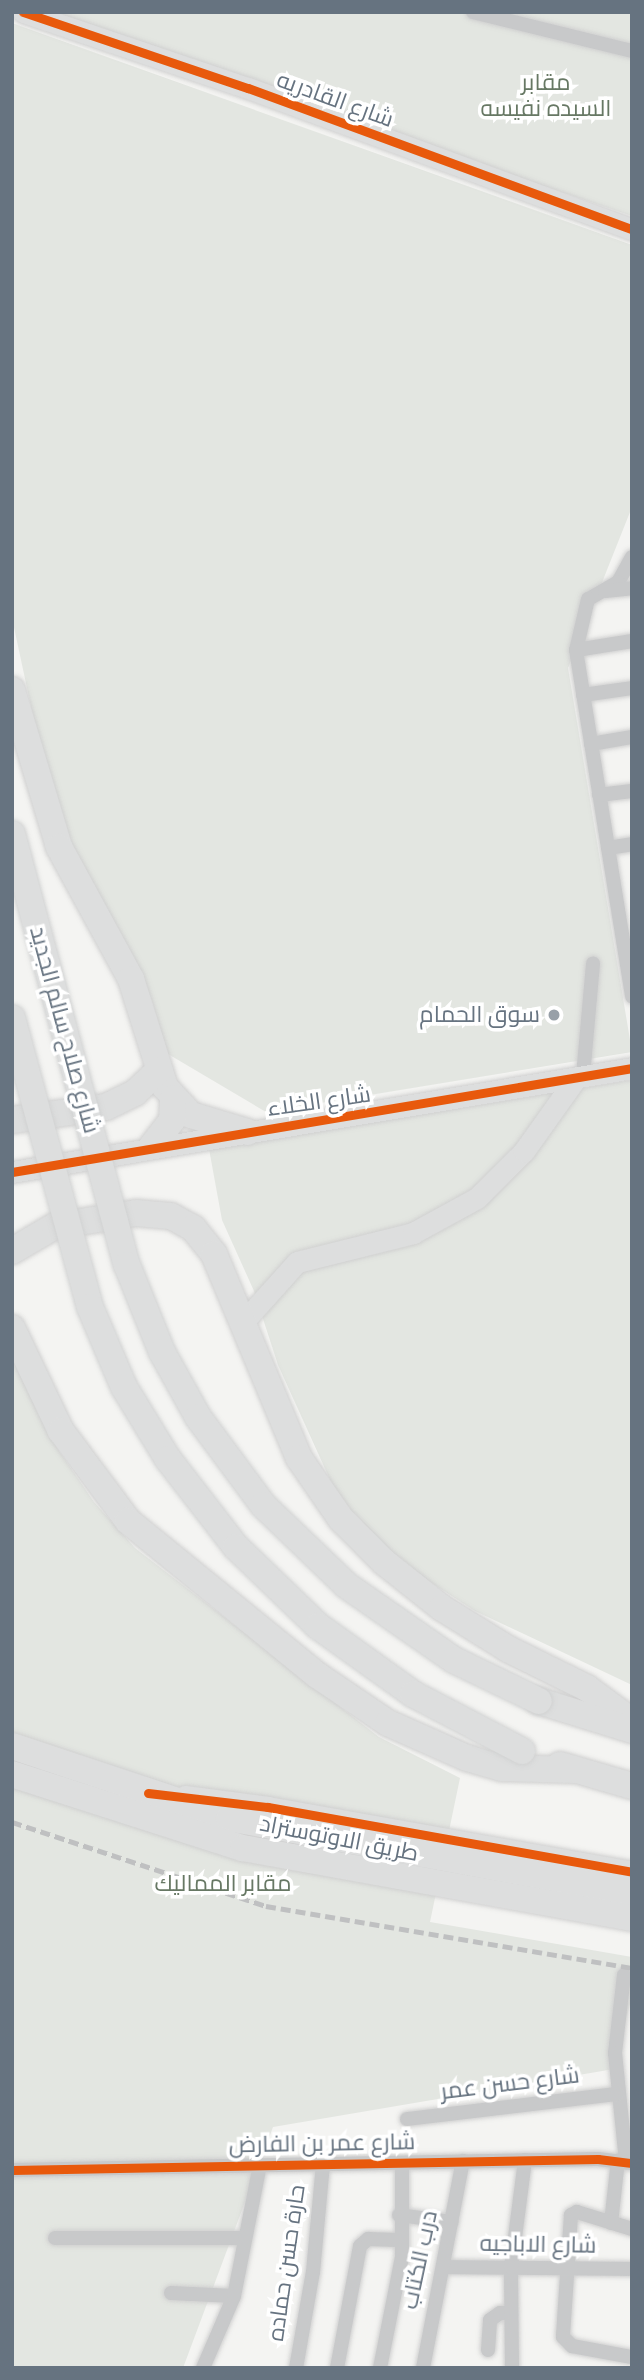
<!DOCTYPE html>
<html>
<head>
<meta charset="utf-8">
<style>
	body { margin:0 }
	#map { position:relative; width:644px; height:2380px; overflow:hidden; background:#f4f4f2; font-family:Karla,Cairo,sans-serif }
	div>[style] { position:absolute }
	.green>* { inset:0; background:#e3e6e1 }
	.roads { filter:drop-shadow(0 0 2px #d0d0d0) drop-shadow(0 0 2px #d0d0d0) }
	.street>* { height:14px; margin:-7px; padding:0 7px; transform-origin:7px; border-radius:7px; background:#c8c9ca }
	.secondary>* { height:21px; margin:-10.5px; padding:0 10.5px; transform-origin:10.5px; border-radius:10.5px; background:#dddede }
	.highway>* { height:26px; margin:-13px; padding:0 13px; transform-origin:13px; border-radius:13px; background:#dddede }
	.rail>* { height:4.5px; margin-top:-2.25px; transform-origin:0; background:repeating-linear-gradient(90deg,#bfc0c1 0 10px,transparent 0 15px) }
	.bridges { filter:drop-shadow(0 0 2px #d1d2d2) drop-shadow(0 0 2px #d1d2d2) }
	.highway-bridge>* { height:26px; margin:-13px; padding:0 13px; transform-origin:13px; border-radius:13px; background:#dddede }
	.cycleway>* { height:9px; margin:-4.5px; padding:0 4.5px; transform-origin:4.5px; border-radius:4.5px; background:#e8590c }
	.dots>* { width:19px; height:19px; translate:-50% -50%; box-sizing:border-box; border:4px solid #fff; border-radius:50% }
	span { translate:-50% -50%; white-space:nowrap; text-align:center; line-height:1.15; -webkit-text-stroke:7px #fff; paint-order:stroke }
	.park-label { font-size:23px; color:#677864 }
	.street-label { font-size:23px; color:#667380 }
	.poi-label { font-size:23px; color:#667380 }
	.right { translate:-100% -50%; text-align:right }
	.frame { position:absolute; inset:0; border:14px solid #667380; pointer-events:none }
</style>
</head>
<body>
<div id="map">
	<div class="green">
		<div style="clip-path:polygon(32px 12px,632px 12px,632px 216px)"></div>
		<div style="clip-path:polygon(12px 23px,632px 245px,632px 507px,568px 668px,632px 1052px,266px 1112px,168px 1054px,151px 998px,86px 882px,45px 772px,12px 618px)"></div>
		<div style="clip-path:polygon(632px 1080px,632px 1685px,475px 1611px,404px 1565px,358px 1520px,332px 1484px,278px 1365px,254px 1291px,222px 1220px,209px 1149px)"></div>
		<div style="clip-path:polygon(12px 1347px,59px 1451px,94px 1502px,135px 1548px,379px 1737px,460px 1778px,430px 1922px,632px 1957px,632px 1996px,614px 2069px,273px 2127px,183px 2368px,12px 2368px)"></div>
	</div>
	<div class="roads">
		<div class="street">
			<div style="left:473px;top:12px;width:164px;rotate:13.8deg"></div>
			<div style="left:632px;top:557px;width:29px;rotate:119deg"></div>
			<div style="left:618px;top:582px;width:34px;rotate:150deg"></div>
			<div style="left:588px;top:599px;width:52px;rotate:103.2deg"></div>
			<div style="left:576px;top:650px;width:351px;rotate:80.8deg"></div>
			<div style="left:605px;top:591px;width:27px;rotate:-6deg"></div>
			<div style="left:576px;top:650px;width:57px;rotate:-9.1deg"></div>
			<div style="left:583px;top:695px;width:49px;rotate:-8.1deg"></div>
			<div style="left:591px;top:744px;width:42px;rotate:-9.7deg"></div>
			<div style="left:599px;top:795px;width:33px;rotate:-7deg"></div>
			<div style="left:608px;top:848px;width:24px;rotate:-9deg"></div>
			<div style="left:583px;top:1076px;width:113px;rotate:-84.9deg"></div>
			<div style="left:624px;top:1975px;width:79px;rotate:96.6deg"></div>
			<div style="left:615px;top:2053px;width:110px;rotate:84.2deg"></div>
			<div style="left:407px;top:2119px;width:212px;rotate:-6.8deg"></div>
			<div style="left:12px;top:2170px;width:586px;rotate:-1.08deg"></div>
			<div style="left:598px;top:2159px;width:34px;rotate:7deg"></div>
			<div style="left:399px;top:2215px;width:53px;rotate:7.5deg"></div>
			<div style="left:611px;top:2223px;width:63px;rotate:-83.7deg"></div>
			<div style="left:632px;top:2229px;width:58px;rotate:-162.8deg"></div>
			<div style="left:577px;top:2212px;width:7px;rotate:153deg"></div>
			<div style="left:571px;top:2215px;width:122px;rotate:93.8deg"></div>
			<div style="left:563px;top:2337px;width:13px;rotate:45deg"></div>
			<div style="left:572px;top:2346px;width:61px;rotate:10.4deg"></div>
			<div style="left:55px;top:2238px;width:190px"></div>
			<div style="left:443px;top:2267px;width:189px;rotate:0.6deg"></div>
			<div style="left:171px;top:2293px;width:63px;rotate:2.7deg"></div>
			<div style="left:488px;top:2350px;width:30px;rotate:-86deg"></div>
			<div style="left:490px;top:2320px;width:12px;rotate:-35deg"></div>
			<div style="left:500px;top:2313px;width:11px"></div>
			<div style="left:203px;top:2368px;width:78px;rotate:-66.7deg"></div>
			<div style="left:234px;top:2296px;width:134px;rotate:-78.8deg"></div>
			<div style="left:296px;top:2368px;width:97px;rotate:-80deg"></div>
			<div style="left:313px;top:2272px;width:108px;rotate:-84.7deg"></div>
			<div style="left:337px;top:2368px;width:124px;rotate:-79.3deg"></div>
			<div style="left:360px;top:2246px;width:11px;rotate:-41deg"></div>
			<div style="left:368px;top:2239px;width:30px;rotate:2deg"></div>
			<div style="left:380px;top:2368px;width:113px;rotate:-78.8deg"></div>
			<div style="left:402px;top:2257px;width:94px;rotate:-90deg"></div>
			<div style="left:423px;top:2368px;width:211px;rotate:-79.1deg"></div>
			<div style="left:512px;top:2368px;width:100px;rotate:-90.6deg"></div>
			<div style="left:511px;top:2268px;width:109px;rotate:-82.6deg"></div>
		</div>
		<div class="secondary">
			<div style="left:23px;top:12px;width:237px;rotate:18.7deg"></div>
			<div style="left:248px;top:88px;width:409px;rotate:20.2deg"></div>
			<div style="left:12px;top:1172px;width:629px;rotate:-9.52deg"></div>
			<div style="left:244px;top:1321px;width:79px;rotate:-48.1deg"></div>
			<div style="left:297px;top:1262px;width:120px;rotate:-14deg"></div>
			<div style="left:413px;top:1233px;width:73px;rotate:-28.7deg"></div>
			<div style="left:477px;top:1198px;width:66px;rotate:-45deg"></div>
			<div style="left:524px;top:1151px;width:90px;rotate:-54.5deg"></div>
			<div style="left:185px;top:1796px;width:84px;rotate:7.5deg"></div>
			<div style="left:268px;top:1807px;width:370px;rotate:10.1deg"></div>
		</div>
		<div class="highway">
			<div style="left:12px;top:690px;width:164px;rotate:73.3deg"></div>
			<div style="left:59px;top:847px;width:150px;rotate:61.4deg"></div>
			<div style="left:131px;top:979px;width:113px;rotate:72.5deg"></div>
			<div style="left:165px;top:1087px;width:38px;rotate:47deg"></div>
			<div style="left:191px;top:1115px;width:59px;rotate:16.6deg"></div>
			<div style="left:12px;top:1120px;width:95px;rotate:-7.9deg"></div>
			<div style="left:106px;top:1107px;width:32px;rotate:-26deg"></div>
			<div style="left:135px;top:1093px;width:32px;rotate:-44deg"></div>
			<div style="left:152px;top:1146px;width:33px;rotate:-52deg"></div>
			<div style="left:172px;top:1120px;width:22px;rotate:-87deg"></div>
			<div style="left:12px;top:1251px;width:50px;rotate:-30.2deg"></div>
			<div style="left:55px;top:1226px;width:82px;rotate:-9.1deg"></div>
			<div style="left:136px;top:1213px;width:35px;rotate:5deg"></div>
			<div style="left:171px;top:1216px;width:25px;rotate:29deg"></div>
			<div style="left:193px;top:1228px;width:33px;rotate:51deg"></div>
			<div style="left:214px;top:1254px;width:221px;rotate:67.4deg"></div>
			<div style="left:299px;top:1458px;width:74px;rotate:55.5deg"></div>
			<div style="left:341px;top:1519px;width:61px;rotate:45deg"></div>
			<div style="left:384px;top:1562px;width:74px;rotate:38.4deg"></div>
			<div style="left:442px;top:1608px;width:78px;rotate:31.8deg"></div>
			<div style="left:508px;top:1649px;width:88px;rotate:26.3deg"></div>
			<div style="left:587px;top:1688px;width:56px;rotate:36.3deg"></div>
			<div style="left:12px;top:1328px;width:114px;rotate:64.6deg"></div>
			<div style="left:61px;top:1431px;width:112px;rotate:53.3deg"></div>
			<div style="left:128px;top:1521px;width:244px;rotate:39.2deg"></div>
			<div style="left:317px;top:1675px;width:86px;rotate:34.1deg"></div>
			<div style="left:388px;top:1723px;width:86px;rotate:23.9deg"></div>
			<div style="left:467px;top:1758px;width:37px;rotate:16deg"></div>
			<div style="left:503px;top:1768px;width:72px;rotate:1.6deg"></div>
			<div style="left:539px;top:1701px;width:97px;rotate:17.3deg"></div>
			<div style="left:12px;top:1746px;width:229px;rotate:18.4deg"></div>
			<div style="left:229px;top:1818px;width:410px;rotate:10.5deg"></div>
			<div style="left:560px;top:1765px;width:75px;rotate:16.3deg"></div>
			<div style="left:12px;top:1774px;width:243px;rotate:17.8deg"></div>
			<div style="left:243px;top:1848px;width:395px;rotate:10.2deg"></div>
		</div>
	</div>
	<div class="rail">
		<div style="left:12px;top:1822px;width:268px;rotate:18.3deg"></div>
		<div style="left:266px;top:1906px;width:371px;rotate:9.6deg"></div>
	</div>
	<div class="bridges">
		<div class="highway-bridge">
			<div style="left:12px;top:834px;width:446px;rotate:75.1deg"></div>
			<div style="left:127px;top:1265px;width:94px;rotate:68.1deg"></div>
			<div style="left:162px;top:1352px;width:74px;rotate:61deg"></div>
			<div style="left:198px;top:1417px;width:109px;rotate:53.5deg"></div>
			<div style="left:263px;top:1505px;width:115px;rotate:43.9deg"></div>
			<div style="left:346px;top:1585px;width:131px;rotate:34.8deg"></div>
			<div style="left:454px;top:1660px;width:94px;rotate:25.8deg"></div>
			<div style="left:12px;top:1018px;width:299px;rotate:74.9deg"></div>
			<div style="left:90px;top:1307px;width:87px;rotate:67deg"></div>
			<div style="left:124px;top:1387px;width:84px;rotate:58.6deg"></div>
			<div style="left:168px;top:1459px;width:111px;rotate:52.3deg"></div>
			<div style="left:236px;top:1547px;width:114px;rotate:43.9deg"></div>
			<div style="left:318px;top:1626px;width:117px;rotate:35.6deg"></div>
			<div style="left:413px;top:1694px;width:123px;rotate:27.6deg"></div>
		</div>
	</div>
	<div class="cycleway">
		<div style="left:23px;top:12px;width:237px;rotate:18.7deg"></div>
		<div style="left:248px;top:88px;width:409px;rotate:20.2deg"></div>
		<div style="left:12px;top:1172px;width:629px;rotate:-9.52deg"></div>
		<div style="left:148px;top:1793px;width:121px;rotate:6.7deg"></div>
		<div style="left:268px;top:1807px;width:370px;rotate:10.1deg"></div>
		<div style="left:12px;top:2170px;width:586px;rotate:-1.08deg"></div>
		<div style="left:598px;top:2159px;width:34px;rotate:7deg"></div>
	</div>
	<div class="dots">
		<div style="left:554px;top:1015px;background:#98a0a8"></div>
	</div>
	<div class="park-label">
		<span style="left:546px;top:96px">مقابر<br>السيده نفيسه</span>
		<span style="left:223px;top:1884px">مقابر المماليك</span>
	</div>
	<div class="street-label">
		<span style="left:335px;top:100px;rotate:20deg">شارع القادريه</span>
		<span style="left:64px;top:1030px;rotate:75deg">شارع صلاح سالم الجديد</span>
		<span style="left:319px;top:1102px;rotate:-8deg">شارع الخلاء</span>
		<span style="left:339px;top:1839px;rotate:11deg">طريق الاوتوستراد</span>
		<span style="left:510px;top:2084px;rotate:-7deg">شارع حسن عمر</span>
		<span style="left:322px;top:2144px;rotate:-1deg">شارع عمر بن الفارض</span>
		<span style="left:538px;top:2245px;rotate:1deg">شارع الاباجيه</span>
		<span style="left:420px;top:2260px;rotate:-78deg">درب الكتاب</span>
		<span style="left:287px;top:2263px;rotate:-82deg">حارة حسن حماده</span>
	</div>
	<div class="poi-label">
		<span class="right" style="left:540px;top:1015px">سوق الحمام</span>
	</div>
	<div class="frame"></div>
</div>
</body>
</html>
